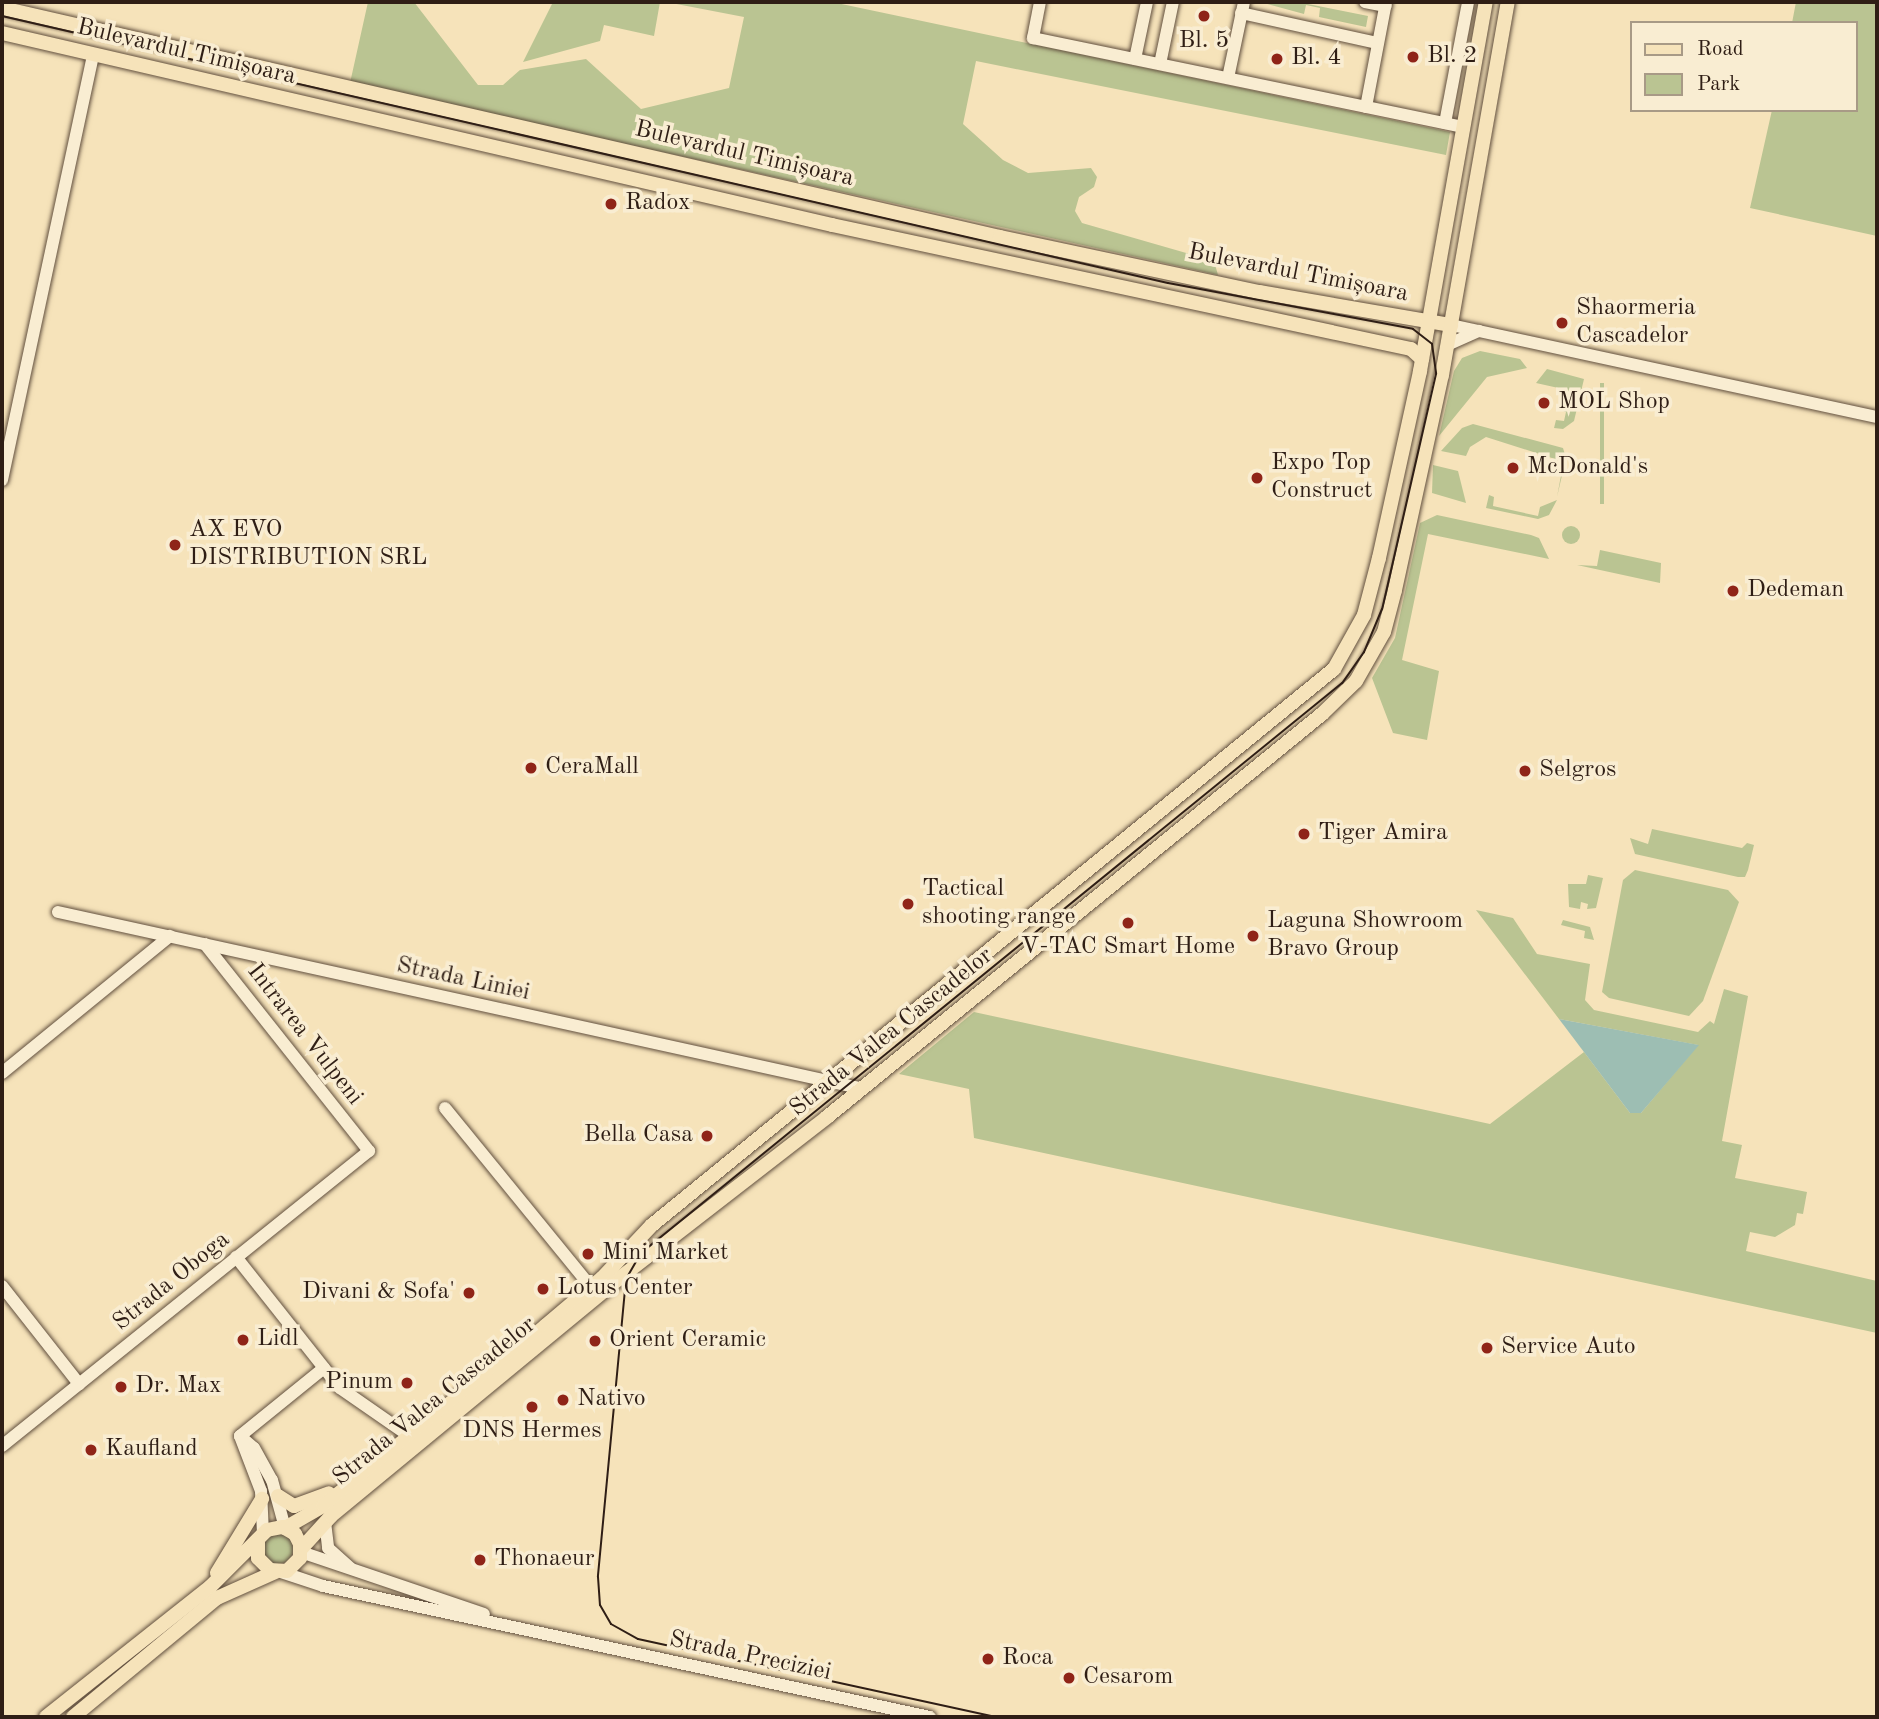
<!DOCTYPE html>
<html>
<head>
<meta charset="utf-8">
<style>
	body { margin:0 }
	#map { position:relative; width:1879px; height:1719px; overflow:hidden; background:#f6e3ba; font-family:"Old Standard TT",serif }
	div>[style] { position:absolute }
	.green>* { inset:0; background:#bac492; transform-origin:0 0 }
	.round { border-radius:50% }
	.water>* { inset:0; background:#9dbeb3 }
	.roads { filter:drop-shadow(0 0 2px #614f3e) drop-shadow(0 0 2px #614f3e) }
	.minor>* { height:12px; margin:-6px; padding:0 6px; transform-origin:6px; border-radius:6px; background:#f9edd2 }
	.major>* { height:14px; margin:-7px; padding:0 7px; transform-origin:7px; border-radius:7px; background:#f6e3ba }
	.tram>* { height:2px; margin:-1px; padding:0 1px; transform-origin:1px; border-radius:1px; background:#2f1e15 }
	.dots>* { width:19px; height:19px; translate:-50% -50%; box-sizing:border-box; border:4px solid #f9edd2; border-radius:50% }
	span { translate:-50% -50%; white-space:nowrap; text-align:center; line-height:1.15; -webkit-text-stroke:7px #f9edd2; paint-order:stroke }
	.poi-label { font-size:24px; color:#2f1e15 }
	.left { translate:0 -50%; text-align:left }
	.right { translate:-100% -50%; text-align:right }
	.street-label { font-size:24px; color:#2f1e15 }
	.frame { position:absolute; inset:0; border:4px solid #2f1e15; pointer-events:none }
	.legend { position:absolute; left:1630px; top:21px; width:228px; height:91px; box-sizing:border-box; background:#f9edd2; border:2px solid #a89a86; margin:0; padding:9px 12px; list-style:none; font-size:21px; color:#2f1e15 }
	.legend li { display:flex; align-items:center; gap:14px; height:35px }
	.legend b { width:35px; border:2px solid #a89a86 }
</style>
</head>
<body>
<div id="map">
	<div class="green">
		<div style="clip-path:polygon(368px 2px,414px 2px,478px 85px,503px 85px,520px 70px,586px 59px,641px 109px,729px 88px,744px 17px,666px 2px,832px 2px,1450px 132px,1446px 155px,976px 61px,963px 124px,1003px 160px,1028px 173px,1091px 168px,1097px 177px,1094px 187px,1079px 197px,1075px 211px,1082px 223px,1214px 261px,1218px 275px,350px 83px)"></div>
		<div style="clip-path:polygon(553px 2px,660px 2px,654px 36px,604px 25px,600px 41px,523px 62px)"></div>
		<div style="clip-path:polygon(1260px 2px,1298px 2px,1368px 16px,1366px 27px,1319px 17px,1320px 8px,1306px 5px,1304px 14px)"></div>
		<div style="clip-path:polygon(1796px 2px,1877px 2px,1877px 236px,1750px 208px,1772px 110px,1856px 110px,1856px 23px,1792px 23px)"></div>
		<div style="clip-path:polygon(1480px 351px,1520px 359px,1527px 368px,1487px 377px,1439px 436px,1454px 371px,1462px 358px)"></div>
		<div style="clip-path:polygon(1547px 369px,1584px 379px,1574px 421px,1563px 429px,1554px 428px,1556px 420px,1564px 421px,1566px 412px,1558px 409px,1563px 389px,1536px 383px)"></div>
		<div style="left:1600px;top:383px;width:4px;height:121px"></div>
		<div style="clip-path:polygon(1473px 424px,1563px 448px,1566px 458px,1557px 497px,1562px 470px,1555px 459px,1486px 437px,1470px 447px,1466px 456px,1441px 451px,1462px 428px)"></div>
		<div style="clip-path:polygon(1433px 465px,1458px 471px,1466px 503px,1432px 493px)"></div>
		<div style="clip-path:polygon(1489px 495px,1494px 497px,1493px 506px,1538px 516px,1540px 507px,1557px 500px,1549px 515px,1538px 519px,1486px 508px)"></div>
		<div style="clip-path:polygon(1437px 515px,1531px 535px,1539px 538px,1549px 559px,1428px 534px,1402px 660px,1439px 671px,1427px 740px,1393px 733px,1372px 678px,1395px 638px,1420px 523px)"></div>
		<div class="round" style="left:1562px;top:526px;width:18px;height:18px"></div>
		<div style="clip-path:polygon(1600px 550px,1661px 563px,1660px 583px,1577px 565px,1597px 566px)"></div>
		<div style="clip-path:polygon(1652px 829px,1742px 848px,1747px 843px,1754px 845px,1748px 870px,1745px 877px,1738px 877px,1635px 854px,1630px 838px,1648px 844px)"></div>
		<div style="clip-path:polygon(1635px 870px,1728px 890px,1739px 902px,1703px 1001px,1689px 1016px,1609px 998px,1602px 992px,1623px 880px)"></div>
		<div style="clip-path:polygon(1588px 875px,1603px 878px,1596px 908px,1587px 909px,1588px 904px,1581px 902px,1580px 909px,1569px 907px,1568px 884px,1586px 884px)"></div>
		<div style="clip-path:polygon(1476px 910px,1513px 918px,1537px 954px,1590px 964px,1585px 1000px,1594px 1010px,1698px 1032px,1710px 1021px,1714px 1024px,1724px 989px,1748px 996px,1722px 1141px,1742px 1145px,1735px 1178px,1807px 1192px,1803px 1214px,1797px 1213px,1795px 1225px,1775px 1237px,1750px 1232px,1746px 1251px,1877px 1281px,1877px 1333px,974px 1138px,969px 1089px,899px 1074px,974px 1012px,1490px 1124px,1584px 1052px,1630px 1113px,1641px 1113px,1698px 1045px,1559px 1019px)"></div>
		<div style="clip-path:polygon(1563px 920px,1590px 927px,1594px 940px,1584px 938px,1585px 931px,1561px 925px)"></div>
		<div class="round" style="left:263px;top:1534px;width:30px;height:30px"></div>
	</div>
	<div class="water">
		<div style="clip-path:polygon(1559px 1019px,1699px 1045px,1641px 1113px,1630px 1113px)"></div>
	</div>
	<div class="roads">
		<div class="minor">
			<div style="left:1040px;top:2px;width:37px;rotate:101deg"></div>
			<div style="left:1033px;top:38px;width:440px;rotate:11.7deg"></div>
			<div style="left:1365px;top:2px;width:21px;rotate:11deg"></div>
			<div style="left:1241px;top:13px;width:140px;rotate:12.4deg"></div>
			<div style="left:1135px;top:59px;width:58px;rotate:-78.1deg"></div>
			<div style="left:1160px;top:64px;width:63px;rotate:-78.2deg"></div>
			<div style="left:1228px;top:78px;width:78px;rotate:-78.1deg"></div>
			<div style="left:1366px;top:107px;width:107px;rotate:-79.2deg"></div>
			<div style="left:1445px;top:123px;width:123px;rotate:-79.2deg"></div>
			<div style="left:1451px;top:325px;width:436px;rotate:12.2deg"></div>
			<div style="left:1447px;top:345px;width:35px;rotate:-24deg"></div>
			<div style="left:2px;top:480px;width:435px;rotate:-77.9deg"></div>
			<div style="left:58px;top:912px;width:821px;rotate:12.38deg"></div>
			<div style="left:2px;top:1073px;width:217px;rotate:-39.2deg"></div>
			<div style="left:445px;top:1108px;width:231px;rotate:50.8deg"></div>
			<div style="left:236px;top:1257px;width:167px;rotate:51.6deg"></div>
			<div style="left:340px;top:1388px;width:84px;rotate:34.8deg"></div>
			<div style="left:2px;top:1286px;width:125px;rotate:51.8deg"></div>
			<div style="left:240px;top:1436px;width:108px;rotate:-39deg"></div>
			<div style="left:240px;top:1436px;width:18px;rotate:41deg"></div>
			<div style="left:254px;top:1448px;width:37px;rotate:61deg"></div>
			<div style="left:272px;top:1480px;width:50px;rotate:74.8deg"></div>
			<div style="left:240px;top:1436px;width:59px;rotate:69.1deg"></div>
			<div style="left:261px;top:1491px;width:42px;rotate:87.3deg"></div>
			<div style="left:2px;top:1446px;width:471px;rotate:-38.8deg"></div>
			<div style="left:369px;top:1151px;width:264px;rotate:-128.4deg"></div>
			<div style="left:325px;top:1522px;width:26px;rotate:83deg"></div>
			<div style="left:328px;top:1548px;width:30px;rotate:42deg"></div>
			<div style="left:301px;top:1552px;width:193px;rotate:18.7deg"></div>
			<div style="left:281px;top:1572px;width:44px;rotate:18.4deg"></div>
			<div style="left:323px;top:1586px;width:621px;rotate:12.18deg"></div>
		</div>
		<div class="major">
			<div style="left:2px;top:8px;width:1024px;rotate:12.92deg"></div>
			<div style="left:1000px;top:237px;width:265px;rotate:12deg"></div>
			<div style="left:1259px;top:292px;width:195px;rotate:9.8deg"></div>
			<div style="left:2px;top:33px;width:852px;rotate:13.02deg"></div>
			<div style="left:832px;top:225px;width:592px;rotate:12.09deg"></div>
			<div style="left:1411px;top:349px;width:15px;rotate:42deg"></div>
			<div style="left:278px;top:1496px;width:19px;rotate:32deg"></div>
			<div style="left:294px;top:1506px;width:37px;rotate:-20deg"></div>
			<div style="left:285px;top:1528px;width:44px;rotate:-30.1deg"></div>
			<div style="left:323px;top:1506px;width:286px;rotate:-39deg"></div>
			<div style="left:545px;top:1326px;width:75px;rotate:-40.1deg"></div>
			<div style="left:602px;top:1278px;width:73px;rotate:-46.7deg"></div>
			<div style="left:652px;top:1225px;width:880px;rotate:-39.19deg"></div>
			<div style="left:1334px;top:669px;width:62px;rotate:-60.9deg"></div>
			<div style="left:1364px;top:615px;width:59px;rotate:-75.3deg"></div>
			<div style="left:1379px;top:558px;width:191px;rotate:-77.6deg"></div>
			<div style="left:1420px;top:371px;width:375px;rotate:-79.9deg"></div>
			<div style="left:301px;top:1549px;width:45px;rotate:-47.7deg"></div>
			<div style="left:331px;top:1516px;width:376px;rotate:-39.5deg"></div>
			<div style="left:621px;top:1277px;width:261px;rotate:-37.8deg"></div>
			<div style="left:827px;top:1117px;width:638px;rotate:-39.15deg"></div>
			<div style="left:1322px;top:714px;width:47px;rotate:-44.1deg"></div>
			<div style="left:1356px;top:681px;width:56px;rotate:-60.3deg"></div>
			<div style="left:1384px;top:632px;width:43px;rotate:-75.3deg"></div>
			<div style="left:1395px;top:590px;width:220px;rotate:-77.7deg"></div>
			<div style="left:1442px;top:375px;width:379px;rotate:-80deg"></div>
			<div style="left:217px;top:1573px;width:87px;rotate:-58.7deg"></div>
			<div style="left:46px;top:1717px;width:209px;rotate:-38.4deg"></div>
			<div style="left:210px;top:1587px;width:81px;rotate:-45deg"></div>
			<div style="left:267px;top:1530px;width:16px;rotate:-11deg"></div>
			<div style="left:283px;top:1527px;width:14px;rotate:30deg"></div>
			<div style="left:295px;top:1534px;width:11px;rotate:63deg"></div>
			<div style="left:300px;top:1544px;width:14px;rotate:90deg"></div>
			<div style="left:300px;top:1558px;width:18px;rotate:135deg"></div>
			<div style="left:287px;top:1571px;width:17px;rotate:-177deg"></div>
			<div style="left:270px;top:1570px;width:17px;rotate:-135deg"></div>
			<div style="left:258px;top:1558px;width:17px;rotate:-90deg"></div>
			<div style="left:73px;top:1717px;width:187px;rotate:-39.6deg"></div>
			<div style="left:217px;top:1598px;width:64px;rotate:-24.1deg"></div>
		</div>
	</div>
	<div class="tram">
		<div style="left:2px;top:16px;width:1196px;rotate:12.9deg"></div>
		<div style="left:1168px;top:283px;width:249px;rotate:10.6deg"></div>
		<div style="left:1413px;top:329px;width:24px;rotate:38deg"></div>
		<div style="left:1432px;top:344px;width:30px;rotate:82deg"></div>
		<div style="left:1436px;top:374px;width:241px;rotate:102.9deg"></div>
		<div style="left:1382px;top:609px;width:47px;rotate:112.7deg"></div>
		<div style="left:1364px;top:652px;width:38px;rotate:125deg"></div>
		<div style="left:1342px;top:683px;width:903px;rotate:140.88deg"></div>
		<div style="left:641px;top:1253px;width:30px;rotate:120deg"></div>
		<div style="left:626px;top:1279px;width:299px;rotate:95.4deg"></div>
		<div style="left:598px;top:1577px;width:28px;rotate:86deg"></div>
		<div style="left:600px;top:1605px;width:22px;rotate:60deg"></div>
		<div style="left:611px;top:1624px;width:31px;rotate:29deg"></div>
		<div style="left:638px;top:1639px;width:365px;rotate:12.3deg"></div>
	</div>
	<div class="dots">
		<div style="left:1204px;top:16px;background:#8f2418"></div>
		<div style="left:1413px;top:57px;background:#8f2418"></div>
		<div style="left:1277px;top:59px;background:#8f2418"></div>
		<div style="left:611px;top:204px;background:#8f2418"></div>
		<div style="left:1562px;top:323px;background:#8f2418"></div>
		<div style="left:1544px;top:403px;background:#8f2418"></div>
		<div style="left:1513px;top:468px;background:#8f2418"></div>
		<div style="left:1257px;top:478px;background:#8f2418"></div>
		<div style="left:175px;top:545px;background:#8f2418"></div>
		<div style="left:1733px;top:591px;background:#8f2418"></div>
		<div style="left:531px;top:768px;background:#8f2418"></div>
		<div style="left:1525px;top:771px;background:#8f2418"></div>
		<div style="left:1304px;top:834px;background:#8f2418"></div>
		<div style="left:908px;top:904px;background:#8f2418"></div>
		<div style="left:1128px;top:923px;background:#8f2418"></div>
		<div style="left:1253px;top:936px;background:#8f2418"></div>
		<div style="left:707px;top:1136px;background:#8f2418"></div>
		<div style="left:588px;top:1254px;background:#8f2418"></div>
		<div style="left:543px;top:1289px;background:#8f2418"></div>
		<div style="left:469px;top:1293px;background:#8f2418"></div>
		<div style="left:243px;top:1340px;background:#8f2418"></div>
		<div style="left:595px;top:1341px;background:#8f2418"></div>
		<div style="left:1487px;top:1348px;background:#8f2418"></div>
		<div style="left:407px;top:1383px;background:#8f2418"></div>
		<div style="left:121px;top:1387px;background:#8f2418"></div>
		<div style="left:563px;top:1400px;background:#8f2418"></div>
		<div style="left:532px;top:1407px;background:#8f2418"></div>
		<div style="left:91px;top:1450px;background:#8f2418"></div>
		<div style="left:480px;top:1560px;background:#8f2418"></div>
		<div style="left:988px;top:1659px;background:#8f2418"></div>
		<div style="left:1069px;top:1678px;background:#8f2418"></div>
	</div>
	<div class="poi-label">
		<span style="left:1204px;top:42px">Bl. 5</span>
		<span class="left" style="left:1427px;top:57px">Bl. 2</span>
		<span class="left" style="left:1291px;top:59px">Bl. 4</span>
		<span class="left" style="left:625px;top:204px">Radox</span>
		<span class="left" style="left:1576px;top:323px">Shaormeria<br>Cascadelor</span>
		<span class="left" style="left:1558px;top:403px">MOL Shop</span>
		<span class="left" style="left:1271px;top:478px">Expo Top<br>Construct</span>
		<span class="left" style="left:1527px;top:468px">McDonald's</span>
		<span class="left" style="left:189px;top:545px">AX EVO<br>DISTRIBUTION SRL</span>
		<span class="left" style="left:1747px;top:591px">Dedeman</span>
		<span class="left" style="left:545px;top:768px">CeraMall</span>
		<span class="left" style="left:1539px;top:771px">Selgros</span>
		<span class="left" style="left:1318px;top:834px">Tiger Amira</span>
		<span class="left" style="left:922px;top:904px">Tactical<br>shooting range</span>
		<span class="left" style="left:1267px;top:936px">Laguna Showroom<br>Bravo Group</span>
		<span style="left:1128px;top:948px">V-TAC Smart Home</span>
		<span class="right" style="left:693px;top:1136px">Bella Casa</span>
		<span class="left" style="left:602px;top:1254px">Mini Market</span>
		<span class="left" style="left:557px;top:1289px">Lotus Center</span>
		<span class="right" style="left:455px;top:1293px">Divani &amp; Sofa'</span>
		<span class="left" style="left:257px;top:1340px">Lidl</span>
		<span class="left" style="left:609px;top:1341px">Orient Ceramic</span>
		<span class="left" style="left:1501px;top:1348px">Service Auto</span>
		<span class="right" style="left:393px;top:1383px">Pinum</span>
		<span class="left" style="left:135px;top:1387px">Dr. Max</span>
		<span class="left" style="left:577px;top:1400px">Nativo</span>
		<span style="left:532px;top:1432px">DNS Hermes</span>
		<span class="left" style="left:105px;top:1450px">Kaufland</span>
		<span class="left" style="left:494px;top:1560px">Thonaeur</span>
		<span class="left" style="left:1002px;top:1659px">Roca</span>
		<span class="left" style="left:1083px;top:1678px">Cesarom</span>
	</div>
	<div class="street-label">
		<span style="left:186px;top:53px;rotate:13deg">Bulevardul Timișoara</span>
		<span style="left:744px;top:155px;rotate:13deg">Bulevardul Timișoara</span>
		<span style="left:1298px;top:274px;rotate:11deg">Bulevardul Timișoara</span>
		<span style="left:463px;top:980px;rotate:12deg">Strada Liniei</span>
		<span style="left:892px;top:1033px;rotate:-39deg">Strada Valea Cascadelor</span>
		<span style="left:304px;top:1035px;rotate:52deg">Intrarea Vulpeni</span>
		<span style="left:172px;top:1282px;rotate:-39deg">Strada Oboga</span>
		<span style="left:435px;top:1402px;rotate:-39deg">Strada Valea Cascadelor</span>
		<span style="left:750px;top:1657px;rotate:12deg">Strada Preciziei</span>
	</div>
	<div class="frame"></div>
	<ul class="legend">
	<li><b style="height:9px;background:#f6e3ba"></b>Road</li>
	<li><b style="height:19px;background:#bac492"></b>Park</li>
	</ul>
</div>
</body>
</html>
